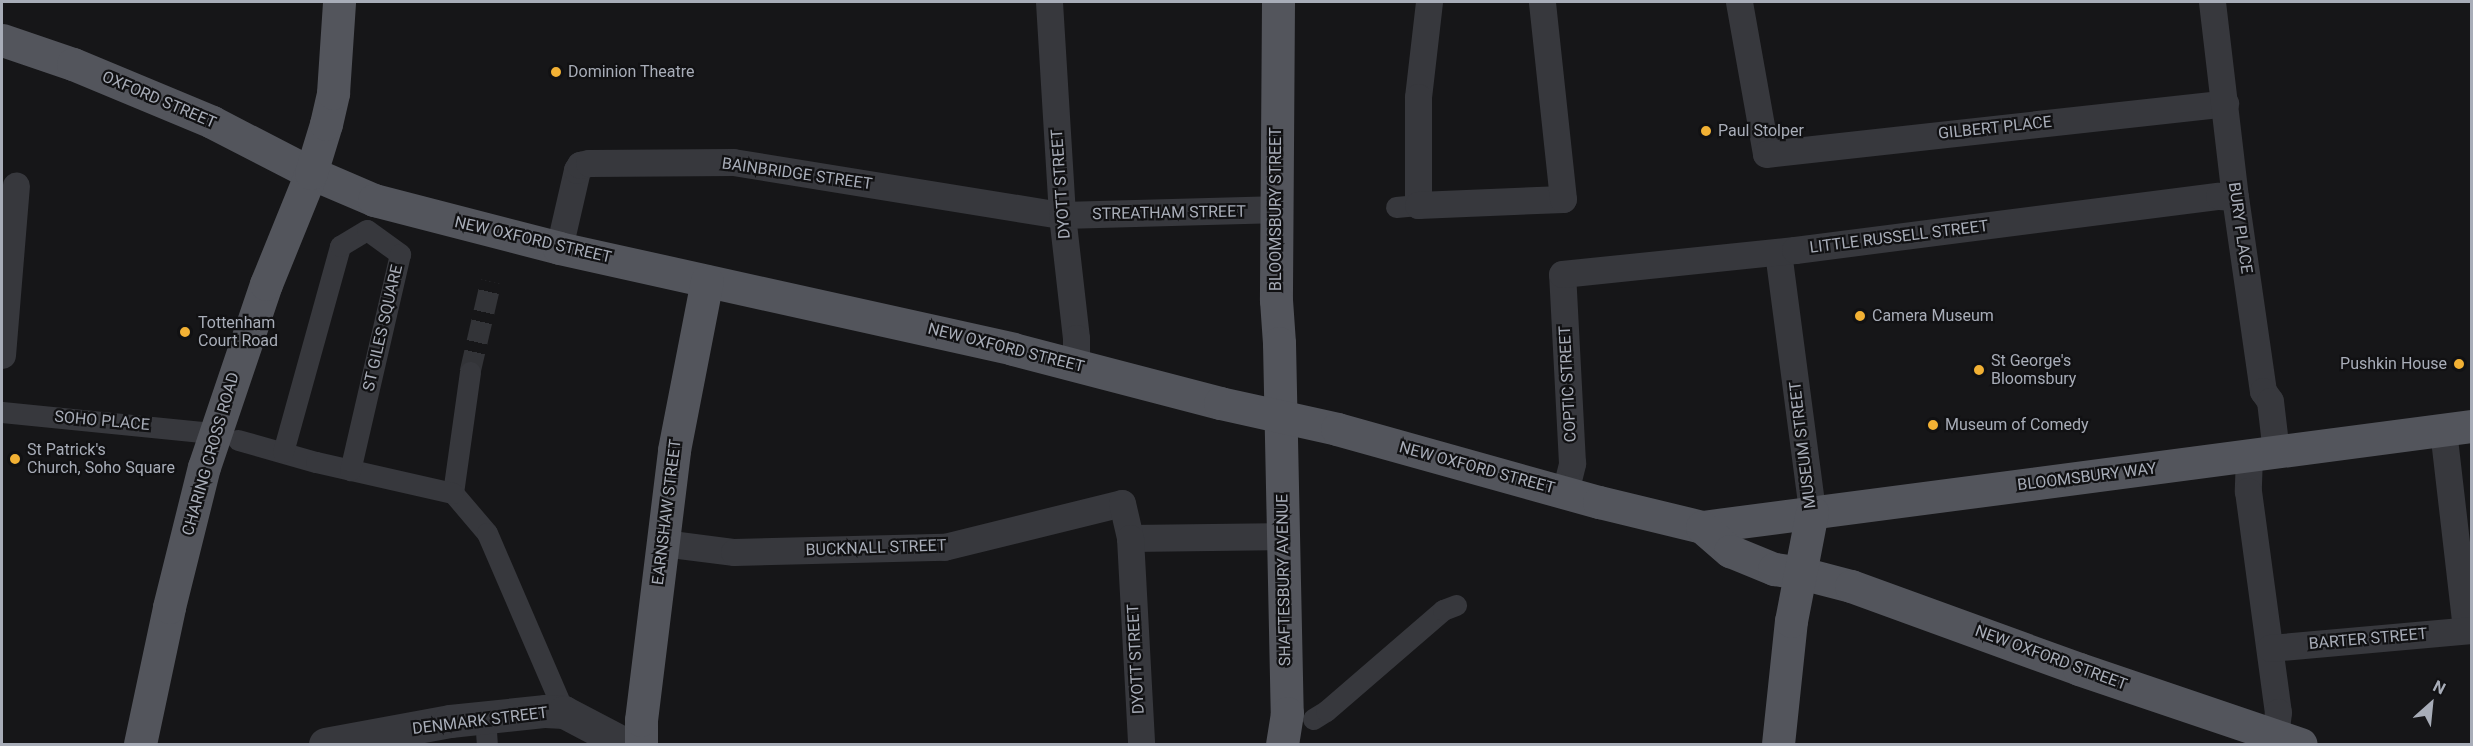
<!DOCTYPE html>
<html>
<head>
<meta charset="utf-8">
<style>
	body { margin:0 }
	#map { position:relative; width:2473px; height:746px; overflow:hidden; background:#161618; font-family:Roboto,sans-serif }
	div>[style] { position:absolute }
	.pedestrian-tunnel>* { height:21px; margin-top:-10.5px; transform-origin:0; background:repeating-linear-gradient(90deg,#333438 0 21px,transparent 0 31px) }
	.pedestrian>* { height:21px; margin:-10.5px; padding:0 10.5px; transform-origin:10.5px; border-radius:10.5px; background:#37383d }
	.minor>* { height:27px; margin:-13.5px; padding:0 13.5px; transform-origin:13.5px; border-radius:13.5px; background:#37383d }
	.tertiary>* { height:33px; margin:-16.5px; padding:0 16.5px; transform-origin:16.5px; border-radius:16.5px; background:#37383d }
	.primary>* { height:33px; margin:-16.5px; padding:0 16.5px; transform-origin:16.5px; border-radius:16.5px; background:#53555c }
	.dots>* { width:16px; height:16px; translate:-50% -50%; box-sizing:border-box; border:3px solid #111113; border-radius:50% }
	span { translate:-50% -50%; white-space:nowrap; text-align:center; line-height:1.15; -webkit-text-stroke:4.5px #111113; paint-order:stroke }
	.poi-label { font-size:16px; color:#a8adb8 }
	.left { translate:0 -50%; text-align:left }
	.right { translate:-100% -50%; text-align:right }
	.street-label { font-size:16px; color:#a8adb8 }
	.frame { position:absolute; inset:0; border:3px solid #a8adb8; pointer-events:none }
	.north { position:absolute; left:2401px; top:674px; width:60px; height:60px; -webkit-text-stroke:4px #111113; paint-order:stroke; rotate:27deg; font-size:16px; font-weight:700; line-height:24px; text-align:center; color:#a8adb8 }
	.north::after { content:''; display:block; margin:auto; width:21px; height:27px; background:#a8adb8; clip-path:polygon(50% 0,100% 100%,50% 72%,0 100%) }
</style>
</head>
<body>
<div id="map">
	<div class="pedestrian-tunnel">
		<div style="left:470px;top:372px;width:93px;rotate:-77deg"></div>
	</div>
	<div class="pedestrian">
		<div style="left:1396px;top:207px;width:22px;rotate:-5deg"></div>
		<div style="left:470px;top:372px;width:122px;rotate:98deg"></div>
		<div style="left:453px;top:493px;width:52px;rotate:49.6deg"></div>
		<div style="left:487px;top:533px;width:195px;rotate:66.7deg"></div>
		<div style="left:2px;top:412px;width:201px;rotate:5.7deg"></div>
		<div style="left:238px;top:440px;width:81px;rotate:15.8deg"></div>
		<div style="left:316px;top:462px;width:140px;rotate:12.8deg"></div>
		<div style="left:283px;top:452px;width:214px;rotate:-74.5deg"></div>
		<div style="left:340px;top:246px;width:31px;rotate:-31deg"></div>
		<div style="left:367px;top:230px;width:41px;rotate:36deg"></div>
		<div style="left:400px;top:254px;width:222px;rotate:103deg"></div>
		<div style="left:485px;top:717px;width:27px;rotate:86deg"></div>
		<div style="left:1313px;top:719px;width:15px;rotate:-32deg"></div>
		<div style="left:1326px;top:711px;width:155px;rotate:-40.8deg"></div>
		<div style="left:1443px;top:610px;width:14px;rotate:-21deg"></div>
	</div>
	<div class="minor">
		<div style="left:1049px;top:2px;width:213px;rotate:86.5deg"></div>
		<div style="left:1062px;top:215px;width:124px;rotate:83.5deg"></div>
		<div style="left:1076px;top:338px;width:27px;rotate:90deg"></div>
		<div style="left:1429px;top:2px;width:96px;rotate:96.6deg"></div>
		<div style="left:1418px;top:97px;width:108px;rotate:90deg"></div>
		<div style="left:1418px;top:205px;width:145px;rotate:-2.4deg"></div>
		<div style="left:1563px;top:199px;width:198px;rotate:-96.1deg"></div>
		<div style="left:1739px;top:2px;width:154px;rotate:79.9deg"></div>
		<div style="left:1766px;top:154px;width:462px;rotate:-6.3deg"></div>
		<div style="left:2212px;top:2px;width:196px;rotate:83.3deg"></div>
		<div style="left:2235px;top:197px;width:196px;rotate:81.8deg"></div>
		<div style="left:2263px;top:391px;width:12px;rotate:55deg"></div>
		<div style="left:2270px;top:401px;width:51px;rotate:83.3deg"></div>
		<div style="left:559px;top:248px;width:80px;rotate:-77deg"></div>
		<div style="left:577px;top:170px;width:6px;rotate:-59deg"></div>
		<div style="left:580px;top:165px;width:9px;rotate:-13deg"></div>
		<div style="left:589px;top:163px;width:144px;rotate:-0.4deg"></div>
		<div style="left:733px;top:162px;width:333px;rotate:9.2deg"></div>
		<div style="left:1062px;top:215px;width:214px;rotate:-1.6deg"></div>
		<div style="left:1778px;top:252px;width:262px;rotate:82.5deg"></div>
		<div style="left:2px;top:355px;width:170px;rotate:-85.3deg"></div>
		<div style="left:2443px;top:430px;width:201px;rotate:83.4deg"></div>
		<div style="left:2249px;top:455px;width:36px;rotate:92deg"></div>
		<div style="left:2248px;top:491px;width:223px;rotate:82.3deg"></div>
		<div style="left:2278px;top:712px;width:24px;rotate:97deg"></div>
		<div style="left:1565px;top:492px;width:30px;rotate:-76deg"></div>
		<div style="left:1572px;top:463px;width:189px;rotate:-93deg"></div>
		<div style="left:1562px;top:274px;width:234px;rotate:-5.9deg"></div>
		<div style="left:1795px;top:250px;width:427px;rotate:-7.3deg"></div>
		<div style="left:2219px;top:196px;width:16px;rotate:4deg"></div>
		<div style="left:1130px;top:538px;width:153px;rotate:-0.7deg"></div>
		<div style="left:663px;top:543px;width:72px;rotate:7.2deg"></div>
		<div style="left:734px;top:552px;width:210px;rotate:-1.4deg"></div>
		<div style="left:944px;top:547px;width:183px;rotate:-13.9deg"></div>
		<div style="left:1122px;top:503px;width:36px;rotate:77deg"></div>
		<div style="left:1130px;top:538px;width:206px;rotate:86.9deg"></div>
		<div style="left:2270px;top:648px;width:203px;rotate:-5.1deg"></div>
	</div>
	<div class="tertiary">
		<div style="left:325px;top:744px;width:127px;rotate:-10.4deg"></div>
		<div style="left:450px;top:721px;width:96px;rotate:-6deg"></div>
		<div style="left:545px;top:711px;width:19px;rotate:3deg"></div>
		<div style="left:564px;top:712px;width:69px;rotate:27.7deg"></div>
	</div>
	<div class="primary">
		<div style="left:1278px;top:2px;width:298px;rotate:90.4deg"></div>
		<div style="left:1276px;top:300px;width:43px;rotate:86deg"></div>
		<div style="left:1279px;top:343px;width:370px;rotate:88.8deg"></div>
		<div style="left:1287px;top:713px;width:31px;rotate:99deg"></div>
		<div style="left:2px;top:40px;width:75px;rotate:18.7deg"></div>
		<div style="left:73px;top:64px;width:151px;rotate:22.6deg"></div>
		<div style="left:212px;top:122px;width:111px;rotate:27.3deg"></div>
		<div style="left:311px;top:173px;width:69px;rotate:23.2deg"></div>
		<div style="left:374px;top:200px;width:191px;rotate:14.5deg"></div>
		<div style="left:559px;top:248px;width:465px;rotate:12.5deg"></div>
		<div style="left:1013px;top:349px;width:214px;rotate:14.6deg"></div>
		<div style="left:1220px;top:403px;width:120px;rotate:12.5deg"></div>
		<div style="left:1337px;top:429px;width:272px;rotate:15.6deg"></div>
		<div style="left:1599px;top:502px;width:106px;rotate:13.6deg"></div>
		<div style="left:1702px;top:527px;width:777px;rotate:-7.47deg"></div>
		<div style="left:1702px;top:527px;width:37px;rotate:41deg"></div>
		<div style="left:1730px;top:551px;width:48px;rotate:22.2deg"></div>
		<div style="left:1774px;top:569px;width:27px;rotate:8deg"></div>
		<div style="left:1801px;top:573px;width:52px;rotate:14.6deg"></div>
		<div style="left:1851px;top:586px;width:243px;rotate:20deg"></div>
		<div style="left:2079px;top:669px;width:234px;rotate:18.7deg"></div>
		<div style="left:140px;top:744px;width:140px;rotate:-78deg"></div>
		<div style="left:169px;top:607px;width:144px;rotate:-76deg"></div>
		<div style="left:204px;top:467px;width:193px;rotate:-71.3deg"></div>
		<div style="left:266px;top:284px;width:120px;rotate:-67.9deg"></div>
		<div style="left:311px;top:173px;width:51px;rotate:-73deg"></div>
		<div style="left:326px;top:124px;width:32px;rotate:-77deg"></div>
		<div style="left:333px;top:93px;width:91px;rotate:-86.2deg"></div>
		<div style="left:641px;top:744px;width:24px;rotate:-90deg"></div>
		<div style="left:641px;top:720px;width:272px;rotate:-83deg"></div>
		<div style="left:674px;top:450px;width:172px;rotate:-79deg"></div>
		<div style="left:1778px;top:744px;width:124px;rotate:-84deg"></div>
		<div style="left:1791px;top:621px;width:111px;rotate:-79.1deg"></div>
	</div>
	<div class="dots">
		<div style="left:556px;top:72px;background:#f2b134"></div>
		<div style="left:1706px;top:131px;background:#f2b134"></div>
		<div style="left:1860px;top:316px;background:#f2b134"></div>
		<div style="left:185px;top:332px;background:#f2b134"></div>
		<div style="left:2459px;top:364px;background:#f2b134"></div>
		<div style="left:1979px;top:370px;background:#f2b134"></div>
		<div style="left:1933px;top:425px;background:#f2b134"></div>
		<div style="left:15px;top:459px;background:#f2b134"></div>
	</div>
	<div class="poi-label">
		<span class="left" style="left:568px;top:72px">Dominion Theatre</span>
		<span class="left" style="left:1718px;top:131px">Paul Stolper</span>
		<span class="left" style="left:1872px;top:316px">Camera Museum</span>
		<span class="left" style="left:198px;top:332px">Tottenham<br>Court Road</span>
		<span class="left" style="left:1991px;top:370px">St George's<br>Bloomsbury</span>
		<span class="right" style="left:2447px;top:364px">Pushkin House</span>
		<span class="left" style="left:1945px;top:425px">Museum of Comedy</span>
		<span class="left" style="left:27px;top:459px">St Patrick's<br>Church, Soho Square</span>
	</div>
	<div class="street-label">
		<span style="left:159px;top:100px;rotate:23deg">OXFORD STREET</span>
		<span style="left:1995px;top:128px;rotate:-6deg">GILBERT PLACE</span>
		<span style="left:797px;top:174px;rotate:8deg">BAINBRIDGE STREET</span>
		<span style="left:1061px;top:184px;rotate:-94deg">DYOTT STREET</span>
		<span style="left:1276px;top:209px;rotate:-90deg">BLOOMSBURY STREET</span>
		<span style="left:1169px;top:213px;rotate:-1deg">STREATHAM STREET</span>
		<span style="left:2240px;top:228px;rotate:82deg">BURY PLACE</span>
		<span style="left:1899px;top:237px;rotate:-7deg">LITTLE RUSSELL STREET</span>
		<span style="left:533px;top:240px;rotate:13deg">NEW OXFORD STREET</span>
		<span style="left:383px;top:328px;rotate:-77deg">ST GILES SQUARE</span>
		<span style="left:1006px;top:348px;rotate:14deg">NEW OXFORD STREET</span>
		<span style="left:1568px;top:384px;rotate:-93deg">COPTIC STREET</span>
		<span style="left:102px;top:421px;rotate:5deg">SOHO PLACE</span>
		<span style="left:1803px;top:445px;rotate:-97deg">MUSEUM STREET</span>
		<span style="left:211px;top:454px;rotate:-74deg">CHARING CROSS ROAD</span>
		<span style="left:1477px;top:468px;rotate:15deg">NEW OXFORD STREET</span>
		<span style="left:2087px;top:477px;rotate:-7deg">BLOOMSBURY WAY</span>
		<span style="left:667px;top:512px;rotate:-83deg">EARNSHAW STREET</span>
		<span style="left:876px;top:548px;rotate:-2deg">BUCKNALL STREET</span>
		<span style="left:1284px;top:580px;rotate:-91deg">SHAFTESBURY AVENUE</span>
		<span style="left:2368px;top:639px;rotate:-5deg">BARTER STREET</span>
		<span style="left:2051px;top:658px;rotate:20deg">NEW OXFORD STREET</span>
		<span style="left:1136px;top:659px;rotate:-93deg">DYOTT STREET</span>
		<span style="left:480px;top:721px;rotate:-7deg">DENMARK STREET</span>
	</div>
	<div class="frame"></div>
	<div class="north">N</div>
</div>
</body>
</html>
